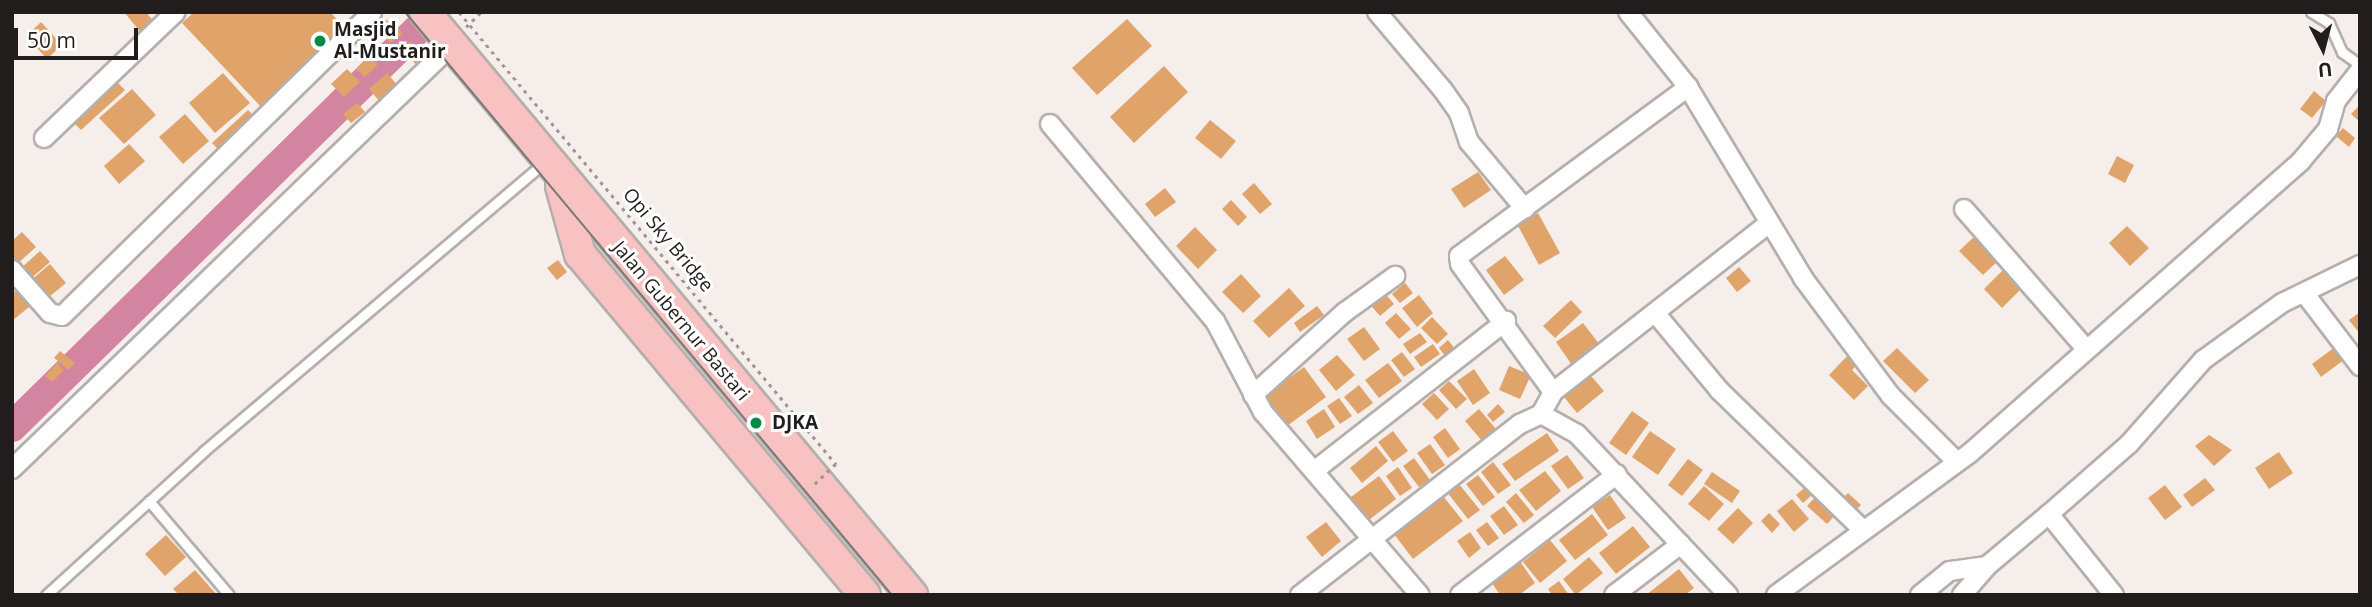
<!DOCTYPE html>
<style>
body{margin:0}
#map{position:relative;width:2372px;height:607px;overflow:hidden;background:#f5eeeb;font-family:"Open Sans",sans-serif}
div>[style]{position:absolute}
.river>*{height:30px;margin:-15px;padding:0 15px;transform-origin:15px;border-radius:15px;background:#d384a1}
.building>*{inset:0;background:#e0a369}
.path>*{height:2.5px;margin-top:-1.25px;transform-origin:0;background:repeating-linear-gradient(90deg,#9d9896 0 3.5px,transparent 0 8.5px)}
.roads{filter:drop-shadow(2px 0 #b5afac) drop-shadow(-2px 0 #b5afac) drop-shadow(0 2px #b5afac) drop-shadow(0 -2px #b5afac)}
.service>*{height:9px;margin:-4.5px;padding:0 4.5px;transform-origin:4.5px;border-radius:4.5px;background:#fff}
.minor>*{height:18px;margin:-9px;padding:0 9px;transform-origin:9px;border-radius:9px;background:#fff}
.trunk>*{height:30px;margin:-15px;padding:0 15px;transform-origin:15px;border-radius:15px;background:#f8c2c2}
.tram>*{height:2px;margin:-1px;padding:0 1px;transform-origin:1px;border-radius:1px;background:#7c7876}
.path-bridge>*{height:2.5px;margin-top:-1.25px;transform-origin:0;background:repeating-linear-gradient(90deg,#9d9896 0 3.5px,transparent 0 8.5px)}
.dots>*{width:19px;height:19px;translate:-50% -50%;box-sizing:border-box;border:4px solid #fff;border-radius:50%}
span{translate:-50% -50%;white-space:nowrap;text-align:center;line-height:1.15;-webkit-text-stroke:6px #fff;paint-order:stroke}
.poi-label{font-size:19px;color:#201d1c;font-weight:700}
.left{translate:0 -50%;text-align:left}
.street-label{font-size:19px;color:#201d1c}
.frame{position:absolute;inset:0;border:14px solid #201d1c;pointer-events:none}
.north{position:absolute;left:2288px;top:14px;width:70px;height:70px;-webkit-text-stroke:5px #fff;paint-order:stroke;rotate:174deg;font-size:19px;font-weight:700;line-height:28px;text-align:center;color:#201d1c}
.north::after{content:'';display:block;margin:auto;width:24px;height:32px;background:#201d1c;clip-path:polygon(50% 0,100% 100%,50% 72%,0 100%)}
.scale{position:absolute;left:14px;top:28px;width:124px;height:32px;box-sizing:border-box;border:4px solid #201d1c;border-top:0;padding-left:9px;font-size:21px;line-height:24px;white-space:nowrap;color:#201d1c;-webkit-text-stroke:5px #fff;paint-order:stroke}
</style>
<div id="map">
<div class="river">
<div style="left:12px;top:427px;width:570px;rotate:-44.43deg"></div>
</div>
<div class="building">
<div style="clip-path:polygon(124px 12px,146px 12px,155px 23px,142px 34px)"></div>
<div style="clip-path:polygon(194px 12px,330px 12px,348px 31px,263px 109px,182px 23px)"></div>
<div style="clip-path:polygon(386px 19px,393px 27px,382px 37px,375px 30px)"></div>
<div style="clip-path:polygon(1127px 19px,1152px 46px,1097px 95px,1072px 68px)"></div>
<div style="clip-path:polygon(41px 22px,62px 45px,47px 59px,26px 36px)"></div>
<div style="clip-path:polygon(397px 27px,403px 34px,390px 43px,385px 37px)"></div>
<div style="clip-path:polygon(411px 41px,427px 60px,418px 67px,402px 48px)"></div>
<div style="clip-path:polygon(369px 56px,378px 64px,365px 77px,356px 69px)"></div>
<div style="clip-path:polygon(1164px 66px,1188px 92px,1134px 143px,1110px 117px)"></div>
<div style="clip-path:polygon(347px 69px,360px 82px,344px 97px,331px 84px)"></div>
<div style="clip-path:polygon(223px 73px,250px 103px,215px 133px,189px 103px)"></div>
<div style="clip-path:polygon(387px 73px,399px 87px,381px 103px,369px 89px)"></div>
<div style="clip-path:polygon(117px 82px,125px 90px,81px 130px,73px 122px)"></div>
<div style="clip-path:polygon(132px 89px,156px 115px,124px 144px,99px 118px)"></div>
<div style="clip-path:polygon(2314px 91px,2326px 101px,2312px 118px,2300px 109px)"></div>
<div style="clip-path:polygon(357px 103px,365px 112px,351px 123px,343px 114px)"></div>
<div style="clip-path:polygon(2360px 105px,2360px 122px,2351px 114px)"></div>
<div style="clip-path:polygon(248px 110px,257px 119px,221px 152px,212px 143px)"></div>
<div style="clip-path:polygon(185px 114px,209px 141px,183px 164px,159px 137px)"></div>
<div style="clip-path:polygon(1210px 120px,1236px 141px,1221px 159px,1195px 138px)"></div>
<div style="clip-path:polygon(2343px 128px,2355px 138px,2349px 147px,2336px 136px)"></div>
<div style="clip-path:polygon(129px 144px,145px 161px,119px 184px,104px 166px)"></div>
<div style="clip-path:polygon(2117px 156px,2134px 165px,2125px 183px,2108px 174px)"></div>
<div style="clip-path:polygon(1478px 172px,1491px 190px,1464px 208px,1451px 189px)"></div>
<div style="clip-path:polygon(1254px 183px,1272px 204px,1260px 214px,1242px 194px)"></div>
<div style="clip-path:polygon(1165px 188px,1176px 202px,1155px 217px,1145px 204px)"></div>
<div style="clip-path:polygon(1231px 200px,1247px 217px,1238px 226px,1222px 209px)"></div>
<div style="clip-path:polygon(1538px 213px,1560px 253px,1539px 265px,1517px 224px)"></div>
<div style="clip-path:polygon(2127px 226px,2149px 248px,2130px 266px,2109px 243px)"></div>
<div style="clip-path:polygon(1195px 227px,1217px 250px,1198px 269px,1176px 246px)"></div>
<div style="clip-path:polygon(22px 232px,36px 247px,15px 266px,12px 241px)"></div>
<div style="clip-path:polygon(1976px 235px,2000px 259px,1983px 275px,1959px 251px)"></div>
<div style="clip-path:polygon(40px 251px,50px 262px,29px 280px,20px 269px)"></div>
<div style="clip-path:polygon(1505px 256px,1524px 280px,1504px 295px,1486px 270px)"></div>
<div style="clip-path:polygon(558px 260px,567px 272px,557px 280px,547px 268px)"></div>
<div style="clip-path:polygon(50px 264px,66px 283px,44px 301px,29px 282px)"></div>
<div style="clip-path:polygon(2007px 266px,2026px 284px,2002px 308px,1984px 289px)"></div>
<div style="clip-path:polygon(1739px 267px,1751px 281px,1737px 292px,1726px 278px)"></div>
<div style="clip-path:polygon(1241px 274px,1261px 296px,1243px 313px,1222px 292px)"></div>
<div style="clip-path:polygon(1405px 283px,1413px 293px,1400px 303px,1392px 294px)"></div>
<div style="clip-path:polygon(21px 287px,35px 302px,12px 321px,12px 294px)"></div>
<div style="clip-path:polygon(1289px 288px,1305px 306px,1269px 338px,1253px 321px)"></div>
<div style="clip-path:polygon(1382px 290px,1394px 304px,1380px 316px,1368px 302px)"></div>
<div style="clip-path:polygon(1419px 295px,1433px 313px,1417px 327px,1402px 308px)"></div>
<div style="clip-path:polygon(1571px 300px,1582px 312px,1555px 338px,1543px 326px)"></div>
<div style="clip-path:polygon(1317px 306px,1324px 315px,1300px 332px,1294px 323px)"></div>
<div style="clip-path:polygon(2360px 312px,2360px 334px,2349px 320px)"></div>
<div style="clip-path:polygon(1396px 313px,1411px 329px,1399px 339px,1385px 323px)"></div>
<div style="clip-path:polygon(1432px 317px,1448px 334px,1437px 344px,1421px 328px)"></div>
<div style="clip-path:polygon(1583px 323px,1600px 345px,1572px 365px,1556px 342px)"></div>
<div style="clip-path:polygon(1364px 327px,1380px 349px,1364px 361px,1347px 339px)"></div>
<div style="clip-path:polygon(1420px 333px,1427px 342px,1410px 354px,1403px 344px)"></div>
<div style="clip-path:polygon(1448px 340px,1455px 349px,1446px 357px,1439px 348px)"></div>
<div style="clip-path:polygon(1433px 344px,1440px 354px,1421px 367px,1414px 357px)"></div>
<div style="clip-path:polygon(2335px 347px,2345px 359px,2321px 377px,2312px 364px)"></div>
<div style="clip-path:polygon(1897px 348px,1929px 380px,1915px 393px,1883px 361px)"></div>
<div style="clip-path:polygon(60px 351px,75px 363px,69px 370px,54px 358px)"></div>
<div style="clip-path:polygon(1852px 351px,1861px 360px,1852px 370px,1868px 386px,1854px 400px,1829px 375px)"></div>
<div style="clip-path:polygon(1402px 352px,1415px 369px,1404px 377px,1391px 360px)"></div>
<div style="clip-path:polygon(1337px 355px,1355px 375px,1336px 391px,1319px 370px)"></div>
<div style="clip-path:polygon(57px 363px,64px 370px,52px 382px,45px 376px)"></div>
<div style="clip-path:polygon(1388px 363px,1402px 381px,1379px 398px,1365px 380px)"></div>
<div style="clip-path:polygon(1509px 366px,1531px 375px,1520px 399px,1499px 390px)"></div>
<div style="clip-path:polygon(1304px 367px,1326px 397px,1287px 426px,1265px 396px)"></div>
<div style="clip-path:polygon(1474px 369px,1490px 393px,1473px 405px,1457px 381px)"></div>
<div style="clip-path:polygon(1586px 370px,1604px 391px,1577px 413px,1560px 392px)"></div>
<div style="clip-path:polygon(1449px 381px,1467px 399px,1456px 409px,1439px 390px)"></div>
<div style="clip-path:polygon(1359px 385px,1373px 403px,1358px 414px,1344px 397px)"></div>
<div style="clip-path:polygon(1434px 393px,1449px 409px,1437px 420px,1422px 404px)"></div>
<div style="clip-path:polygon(1339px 398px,1352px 416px,1340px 424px,1327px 406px)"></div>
<div style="clip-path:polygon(1498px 404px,1505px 412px,1493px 422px,1487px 415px)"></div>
<div style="clip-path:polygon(1324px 409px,1335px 427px,1317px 439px,1306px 421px)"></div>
<div style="clip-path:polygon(1479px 409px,1496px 429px,1482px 441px,1465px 421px)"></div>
<div style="clip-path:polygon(1632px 411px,1649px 423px,1626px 455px,1609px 443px)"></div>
<div style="clip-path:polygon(1445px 428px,1460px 449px,1448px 458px,1433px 437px)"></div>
<div style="clip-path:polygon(1393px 431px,1408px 451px,1393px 462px,1378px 442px)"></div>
<div style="clip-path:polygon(1650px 431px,1676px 449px,1658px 475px,1632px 457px)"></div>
<div style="clip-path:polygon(1547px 433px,1559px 451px,1515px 481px,1502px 464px)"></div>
<div style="clip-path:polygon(2209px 435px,2232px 450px,2214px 466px,2195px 446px)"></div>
<div style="clip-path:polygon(1430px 444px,1445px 465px,1432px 474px,1417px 453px)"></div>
<div style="clip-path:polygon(1376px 446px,1388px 461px,1362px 483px,1350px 468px)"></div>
<div style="clip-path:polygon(2279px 452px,2293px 473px,2269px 489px,2255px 468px)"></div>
<div style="clip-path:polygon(1567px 455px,1584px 478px,1568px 489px,1551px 466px)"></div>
<div style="clip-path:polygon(1414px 458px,1430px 480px,1419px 487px,1403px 466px)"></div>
<div style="clip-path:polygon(1688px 459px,1703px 470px,1682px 496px,1668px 485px)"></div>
<div style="clip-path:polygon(1493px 462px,1511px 485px,1498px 494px,1481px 472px)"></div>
<div style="clip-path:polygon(1398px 467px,1412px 488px,1400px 496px,1386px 476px)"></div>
<div style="clip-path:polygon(1545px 471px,1561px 491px,1536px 511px,1519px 490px)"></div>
<div style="clip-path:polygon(1712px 472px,1740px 491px,1732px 503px,1704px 484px)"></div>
<div style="clip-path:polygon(1478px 475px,1495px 497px,1483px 506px,1466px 484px)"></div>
<div style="clip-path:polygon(1379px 476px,1396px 499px,1365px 523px,1347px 500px)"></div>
<div style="clip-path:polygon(2205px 478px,2215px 490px,2192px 507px,2183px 495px)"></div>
<div style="clip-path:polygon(1459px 484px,1480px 510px,1468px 519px,1447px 492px)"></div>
<div style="clip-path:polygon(1809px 484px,1816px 491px,1803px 503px,1796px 495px)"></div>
<div style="clip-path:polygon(2165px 485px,2182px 507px,2165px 520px,2148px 498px)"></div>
<div style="clip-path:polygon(1704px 486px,1724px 504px,1709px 521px,1688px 504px)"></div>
<div style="clip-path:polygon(1516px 493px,1534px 515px,1524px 523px,1506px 502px)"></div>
<div style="clip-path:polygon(1848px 493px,1861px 505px,1855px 511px,1842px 499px)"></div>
<div style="clip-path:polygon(1610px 495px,1626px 518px,1608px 530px,1592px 507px)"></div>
<div style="clip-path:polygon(1817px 495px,1837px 513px,1827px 524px,1807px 506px)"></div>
<div style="clip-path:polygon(1443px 496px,1463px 521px,1413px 559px,1394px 534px)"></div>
<div style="clip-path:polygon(1792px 499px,1809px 519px,1794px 532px,1777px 511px)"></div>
<div style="clip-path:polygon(1504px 506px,1518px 525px,1504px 535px,1490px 516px)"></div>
<div style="clip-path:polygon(1738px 508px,1753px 523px,1733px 544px,1717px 529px)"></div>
<div style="clip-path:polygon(1769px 513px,1780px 524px,1772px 533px,1761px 521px)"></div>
<div style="clip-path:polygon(1592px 514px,1608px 535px,1575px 560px,1559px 540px)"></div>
<div style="clip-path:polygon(1326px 522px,1341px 541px,1322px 557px,1306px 537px)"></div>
<div style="clip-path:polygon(1487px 522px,1499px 538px,1488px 546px,1476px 530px)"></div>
<div style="clip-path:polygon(1633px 526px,1650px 547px,1616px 574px,1599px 553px)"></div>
<div style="clip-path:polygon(1470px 532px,1481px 548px,1469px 558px,1457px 541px)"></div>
<div style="clip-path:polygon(166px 535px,186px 557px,165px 576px,145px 554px)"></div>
<div style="clip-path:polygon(1550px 540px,1567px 561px,1540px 583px,1523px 562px)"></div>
<div style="clip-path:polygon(1589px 557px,1603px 573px,1576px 595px,1563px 579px)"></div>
<div style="clip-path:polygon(1519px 560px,1535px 583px,1519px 595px,1500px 595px,1490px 580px)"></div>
<div style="clip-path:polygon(1679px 569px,1694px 588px,1685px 595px,1646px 595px)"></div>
<div style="clip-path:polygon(195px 570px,217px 595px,179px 595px,173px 589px)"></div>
<div style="clip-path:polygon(1559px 581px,1569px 595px,1552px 595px,1548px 589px)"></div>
</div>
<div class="path">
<div style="left:466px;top:27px;width:21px;rotate:-45deg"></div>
</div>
<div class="roads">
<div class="service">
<div style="left:2311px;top:12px;width:21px;rotate:31deg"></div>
<div style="left:2329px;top:23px;width:32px;rotate:66deg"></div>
<div style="left:2342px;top:52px;width:22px;rotate:36deg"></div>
<div style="left:149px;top:501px;width:123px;rotate:49.6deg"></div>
<div style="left:46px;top:595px;width:214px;rotate:-42.3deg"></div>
<div style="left:204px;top:451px;width:447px;rotate:-40.3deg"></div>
</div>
<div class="minor">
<div style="left:1377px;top:12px;width:102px;rotate:49.8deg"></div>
<div style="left:1443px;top:90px;width:28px;rotate:55deg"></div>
<div style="left:1459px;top:113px;width:31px;rotate:71deg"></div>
<div style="left:1469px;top:142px;width:87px;rotate:50.1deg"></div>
<div style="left:1628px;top:12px;width:96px;rotate:51.3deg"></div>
<div style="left:1688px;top:87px;width:223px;rotate:58.9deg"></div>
<div style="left:1803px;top:278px;width:147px;rotate:53.3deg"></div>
<div style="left:1891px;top:396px;width:93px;rotate:45deg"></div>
<div style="left:1050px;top:124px;width:257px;rotate:50.1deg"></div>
<div style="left:1215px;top:321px;width:103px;rotate:62.2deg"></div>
<div style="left:1263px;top:412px;width:241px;rotate:49.4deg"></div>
<div style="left:44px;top:138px;width:182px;rotate:-43.7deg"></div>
<div style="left:1964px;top:209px;width:186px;rotate:48.9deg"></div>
<div style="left:12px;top:270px;width:57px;rotate:48.5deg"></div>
<div style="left:50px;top:313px;width:12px;rotate:14deg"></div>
<div style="left:62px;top:316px;width:434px;rotate:-44.4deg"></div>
<div style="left:2305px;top:294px;width:91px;rotate:52.6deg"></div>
<div style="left:1656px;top:314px;width:99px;rotate:50.3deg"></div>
<div style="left:1719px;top:390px;width:199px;rotate:44.2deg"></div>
<div style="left:1553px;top:392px;width:273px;rotate:-38deg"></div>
<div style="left:1253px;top:395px;width:124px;rotate:-42.1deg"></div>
<div style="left:1345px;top:312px;width:62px;rotate:-35.8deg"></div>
<div style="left:1541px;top:414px;width:25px;rotate:-61deg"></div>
<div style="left:1553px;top:392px;width:158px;rotate:-126deg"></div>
<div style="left:1460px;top:264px;width:8px;rotate:-97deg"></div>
<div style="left:1459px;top:256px;width:285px;rotate:-36.4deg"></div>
<div style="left:12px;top:469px;width:612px;rotate:-43.94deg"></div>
<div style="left:1314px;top:471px;width:244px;rotate:-38deg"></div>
<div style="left:2049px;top:514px;width:106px;rotate:-41.2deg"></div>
<div style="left:2129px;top:444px;width:112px;rotate:-48.6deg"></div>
<div style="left:2203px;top:360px;width:97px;rotate:-35.8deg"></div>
<div style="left:2282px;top:303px;width:87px;rotate:-26deg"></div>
<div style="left:1300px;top:595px;width:279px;rotate:-37.9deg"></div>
<div style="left:1520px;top:424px;width:23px;rotate:-25deg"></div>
<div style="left:1541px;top:414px;width:41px;rotate:29.1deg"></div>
<div style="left:1577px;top:434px;width:221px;rotate:46.8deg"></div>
<div style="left:1460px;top:595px;width:198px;rotate:-37.6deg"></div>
<div style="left:1614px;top:595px;width:84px;rotate:-37.3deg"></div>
<div style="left:1776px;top:595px;width:240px;rotate:-36.2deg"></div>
<div style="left:1970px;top:453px;width:441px;rotate:-41.4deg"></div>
<div style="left:2301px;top:161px;width:42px;rotate:-49.8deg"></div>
<div style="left:2328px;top:129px;width:29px;rotate:-74deg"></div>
<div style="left:2336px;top:101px;width:39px;rotate:-52deg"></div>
<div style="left:1920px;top:595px;width:38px;rotate:-39deg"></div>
<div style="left:1950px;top:571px;width:37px;rotate:-8deg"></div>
<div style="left:1962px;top:595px;width:38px;rotate:-49deg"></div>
<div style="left:1987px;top:566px;width:81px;rotate:-40deg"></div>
<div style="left:2049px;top:514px;width:104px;rotate:51.3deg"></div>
</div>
<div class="trunk">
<div style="left:425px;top:12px;width:760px;rotate:50.13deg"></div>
<div style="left:561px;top:186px;width:71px;rotate:74.4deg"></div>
<div style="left:580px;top:254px;width:444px;rotate:50.1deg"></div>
</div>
</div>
<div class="tram">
<div style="left:405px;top:12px;width:760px;rotate:50.13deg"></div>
</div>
<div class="path-bridge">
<div style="left:459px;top:12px;width:589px;rotate:50.17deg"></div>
<div style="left:836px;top:464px;width:30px;rotate:136deg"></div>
</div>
<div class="dots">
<div style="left:320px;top:41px;background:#078a46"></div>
<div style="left:756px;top:423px;background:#078a46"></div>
</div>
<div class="poi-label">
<span class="left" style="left:334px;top:41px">Masjid<br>Al-Mustanir</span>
<span class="left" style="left:772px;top:423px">DJKA</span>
</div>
<div class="street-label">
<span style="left:668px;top:240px;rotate:50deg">Opi Sky Bridge</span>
<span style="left:681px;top:321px;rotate:50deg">Jalan Gubernur Bastari</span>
</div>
<div class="frame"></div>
<div class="north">U</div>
<div class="scale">50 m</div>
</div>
